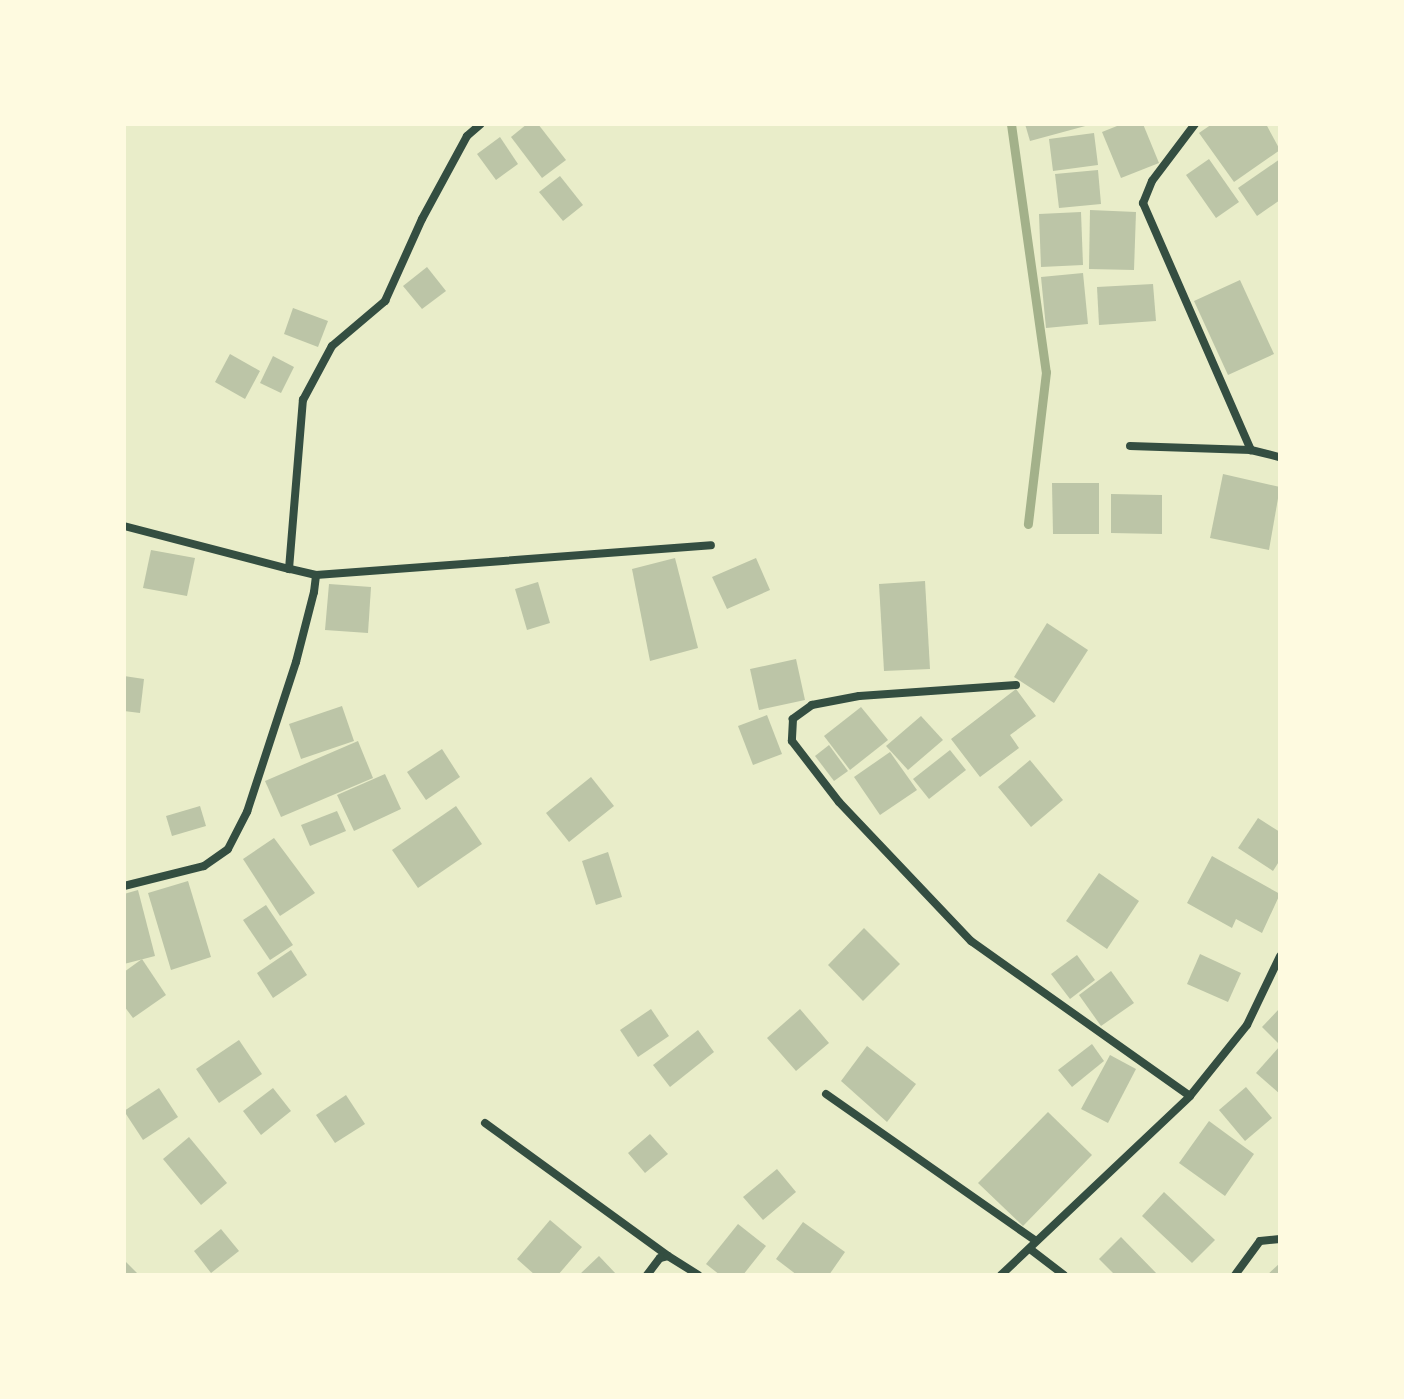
<!DOCTYPE html>
<style>
body{margin:0}
#map{position:relative;width:1404px;height:1399px;overflow:hidden;background:#e9edc9;font-family:Lato,sans-serif}
div>[style]{position:absolute}
.stream>*{height:9px;margin:-4.5px;padding:0 4.5px;transform-origin:4.5px;border-radius:4.5px;background:#a3b18a}
.building>*{inset:0;background:#bcc5a7}
.minor>*{height:8px;margin:-4px;padding:0 4px;transform-origin:4px;border-radius:4px;background:#344e41}
span{translate:-50% -50%;white-space:nowrap;text-align:center;line-height:1.15;-webkit-text-stroke:7px #fefae0;paint-order:stroke}
.frame{position:absolute;inset:0;border:126px solid #fefae0;pointer-events:none}
</style>
<div id="map">
<div class="stream">
<div style="left:1011px;top:124px;width:250px;rotate:82deg"></div>
<div style="left:1046px;top:372px;width:153px;rotate:96.8deg"></div>
</div>
<div class="building">
<div style="clip-path:polygon(527px 124px,538px 124px,566px 160px,542px 178px,511px 137px)"></div>
<div style="clip-path:polygon(1025px 124px,1089px 124px,1089px 125px,1030px 141px)"></div>
<div style="clip-path:polygon(1122px 124px,1143px 124px,1159px 163px,1121px 178px,1102px 132px)"></div>
<div style="clip-path:polygon(1212px 124px,1266px 124px,1280px 150px,1234px 182px,1199px 133px)"></div>
<div style="clip-path:polygon(1094px 133px,1098px 165px,1053px 171px,1049px 139px)"></div>
<div style="clip-path:polygon(500px 137px,518px 164px,496px 180px,477px 154px)"></div>
<div style="clip-path:polygon(1209px 159px,1239px 202px,1216px 218px,1186px 175px)"></div>
<div style="clip-path:polygon(1280px 159px,1280px 200px,1257px 216px,1238px 188px)"></div>
<div style="clip-path:polygon(1098px 170px,1101px 204px,1059px 208px,1055px 174px)"></div>
<div style="clip-path:polygon(560px 176px,583px 205px,563px 221px,539px 192px)"></div>
<div style="clip-path:polygon(1090px 210px,1136px 212px,1134px 270px,1089px 269px)"></div>
<div style="clip-path:polygon(1081px 212px,1083px 265px,1041px 267px,1039px 214px)"></div>
<div style="clip-path:polygon(427px 267px,446px 291px,422px 309px,403px 286px)"></div>
<div style="clip-path:polygon(1083px 273px,1088px 324px,1046px 328px,1041px 277px)"></div>
<div style="clip-path:polygon(1240px 280px,1274px 354px,1228px 375px,1194px 301px)"></div>
<div style="clip-path:polygon(1153px 284px,1156px 321px,1099px 325px,1097px 287px)"></div>
<div style="clip-path:polygon(293px 308px,328px 321px,318px 347px,284px 334px)"></div>
<div style="clip-path:polygon(230px 354px,260px 371px,245px 399px,215px 382px)"></div>
<div style="clip-path:polygon(273px 356px,294px 367px,281px 393px,260px 383px)"></div>
<div style="clip-path:polygon(1223px 474px,1280px 487px,1269px 550px,1210px 538px)"></div>
<div style="clip-path:polygon(1052px 483px,1099px 483px,1099px 534px,1053px 534px)"></div>
<div style="clip-path:polygon(1111px 494px,1162px 495px,1162px 534px,1111px 533px)"></div>
<div style="clip-path:polygon(151px 550px,195px 558px,187px 596px,143px 588px)"></div>
<div style="clip-path:polygon(675px 558px,698px 648px,650px 661px,632px 569px)"></div>
<div style="clip-path:polygon(756px 558px,770px 590px,727px 609px,712px 577px)"></div>
<div style="clip-path:polygon(925px 581px,930px 669px,884px 671px,879px 584px)"></div>
<div style="clip-path:polygon(538px 582px,550px 623px,527px 630px,515px 589px)"></div>
<div style="clip-path:polygon(329px 584px,371px 587px,368px 633px,325px 630px)"></div>
<div style="clip-path:polygon(1047px 623px,1088px 650px,1054px 703px,1014px 677px)"></div>
<div style="clip-path:polygon(796px 659px,805px 700px,759px 710px,750px 669px)"></div>
<div style="clip-path:polygon(124px 676px,144px 679px,140px 713px,124px 711px)"></div>
<div style="clip-path:polygon(1016px 689px,1036px 716px,1010px 735px,1019px 748px,980px 777px,951px 739px)"></div>
<div style="clip-path:polygon(342px 706px,354px 741px,301px 759px,289px 724px)"></div>
<div style="clip-path:polygon(861px 707px,888px 740px,850px 770px,824px 736px)"></div>
<div style="clip-path:polygon(767px 715px,782px 754px,753px 765px,738px 726px)"></div>
<div style="clip-path:polygon(921px 716px,943px 740px,908px 770px,886px 746px)"></div>
<div style="clip-path:polygon(358px 741px,373px 778px,281px 817px,265px 781px)"></div>
<div style="clip-path:polygon(829px 745px,848px 771px,834px 781px,815px 756px)"></div>
<div style="clip-path:polygon(442px 749px,460px 777px,426px 800px,407px 772px)"></div>
<div style="clip-path:polygon(950px 750px,966px 770px,929px 799px,913px 779px)"></div>
<div style="clip-path:polygon(890px 752px,917px 790px,880px 815px,854px 777px)"></div>
<div style="clip-path:polygon(1030px 760px,1063px 800px,1031px 827px,998px 787px)"></div>
<div style="clip-path:polygon(385px 774px,401px 809px,354px 831px,337px 795px)"></div>
<div style="clip-path:polygon(591px 777px,614px 806px,569px 842px,546px 813px)"></div>
<div style="clip-path:polygon(200px 806px,206px 826px,172px 836px,166px 816px)"></div>
<div style="clip-path:polygon(456px 806px,482px 844px,418px 888px,392px 850px)"></div>
<div style="clip-path:polygon(337px 811px,346px 831px,310px 846px,301px 825px)"></div>
<div style="clip-path:polygon(1258px 818px,1280px 832px,1280px 860px,1273px 871px,1238px 848px)"></div>
<div style="clip-path:polygon(274px 838px,315px 893px,280px 916px,243px 859px)"></div>
<div style="clip-path:polygon(608px 852px,622px 897px,596px 905px,582px 861px)"></div>
<div style="clip-path:polygon(1212px 856px,1280px 894px,1262px 933px,1236px 919px,1232px 928px,1187px 903px)"></div>
<div style="clip-path:polygon(1099px 873px,1139px 901px,1107px 949px,1066px 921px)"></div>
<div style="clip-path:polygon(188px 881px,211px 957px,171px 970px,148px 893px)"></div>
<div style="clip-path:polygon(138px 890px,155px 956px,124px 964px,124px 894px)"></div>
<div style="clip-path:polygon(266px 905px,293px 945px,270px 960px,243px 920px)"></div>
<div style="clip-path:polygon(864px 928px,900px 964px,863px 1001px,828px 965px)"></div>
<div style="clip-path:polygon(291px 950px,307px 975px,273px 998px,257px 973px)"></div>
<div style="clip-path:polygon(1200px 954px,1241px 973px,1228px 1002px,1187px 984px)"></div>
<div style="clip-path:polygon(1077px 955px,1095px 980px,1070px 999px,1051px 974px)"></div>
<div style="clip-path:polygon(142px 959px,166px 995px,133px 1018px,124px 1006px,124px 972px)"></div>
<div style="clip-path:polygon(1111px 971px,1134px 1003px,1101px 1026px,1079px 995px)"></div>
<div style="clip-path:polygon(1280px 1008px,1280px 1045px,1262px 1027px)"></div>
<div style="clip-path:polygon(651px 1009px,669px 1036px,638px 1057px,620px 1030px)"></div>
<div style="clip-path:polygon(800px 1009px,829px 1043px,796px 1071px,767px 1038px)"></div>
<div style="clip-path:polygon(698px 1030px,714px 1052px,670px 1087px,653px 1065px)"></div>
<div style="clip-path:polygon(239px 1040px,262px 1074px,219px 1103px,196px 1069px)"></div>
<div style="clip-path:polygon(1092px 1044px,1104px 1061px,1072px 1087px,1058px 1070px)"></div>
<div style="clip-path:polygon(867px 1046px,916px 1084px,887px 1122px,841px 1081px)"></div>
<div style="clip-path:polygon(1280px 1046px,1280px 1094px,1256px 1073px)"></div>
<div style="clip-path:polygon(1110px 1055px,1136px 1069px,1108px 1123px,1081px 1109px)"></div>
<div style="clip-path:polygon(1246px 1087px,1272px 1118px,1245px 1141px,1219px 1110px)"></div>
<div style="clip-path:polygon(159px 1088px,178px 1117px,143px 1140px,124px 1111px)"></div>
<div style="clip-path:polygon(273px 1088px,291px 1111px,261px 1135px,243px 1111px)"></div>
<div style="clip-path:polygon(346px 1095px,365px 1124px,335px 1143px,316px 1115px)"></div>
<div style="clip-path:polygon(1048px 1112px,1092px 1155px,1023px 1226px,978px 1183px)"></div>
<div style="clip-path:polygon(1209px 1121px,1254px 1154px,1225px 1196px,1179px 1163px)"></div>
<div style="clip-path:polygon(650px 1134px,668px 1154px,645px 1173px,628px 1153px)"></div>
<div style="clip-path:polygon(189px 1137px,227px 1183px,201px 1205px,163px 1159px)"></div>
<div style="clip-path:polygon(777px 1169px,796px 1192px,763px 1220px,743px 1197px)"></div>
<div style="clip-path:polygon(1164px 1192px,1215px 1240px,1192px 1263px,1142px 1216px)"></div>
<div style="clip-path:polygon(550px 1220px,582px 1247px,558px 1275px,535px 1275px,517px 1259px)"></div>
<div style="clip-path:polygon(803px 1222px,845px 1252px,829px 1275px,797px 1275px,776px 1259px)"></div>
<div style="clip-path:polygon(738px 1224px,766px 1246px,743px 1275px,720px 1275px,706px 1264px)"></div>
<div style="clip-path:polygon(221px 1229px,239px 1251px,211px 1273px,194px 1251px)"></div>
<div style="clip-path:polygon(1121px 1237px,1158px 1275px,1115px 1275px,1099px 1259px)"></div>
<div style="clip-path:polygon(599px 1256px,617px 1275px,579px 1275px)"></div>
<div style="clip-path:polygon(124px 1260px,139px 1275px,124px 1275px)"></div>
<div style="clip-path:polygon(1280px 1263px,1280px 1275px,1267px 1275px)"></div>
</div>
<div class="minor">
<div style="left:1195px;top:124px;width:71px;rotate:127deg"></div>
<div style="left:1152px;top:181px;width:24px;rotate:112deg"></div>
<div style="left:1143px;top:203px;width:270px;rotate:66.4deg"></div>
<div style="left:1130px;top:446px;width:121px;rotate:1.9deg"></div>
<div style="left:1251px;top:450px;width:30px;rotate:14deg"></div>
<div style="left:124px;top:526px;width:171px;rotate:14.6deg"></div>
<div style="left:289px;top:569px;width:170px;rotate:-85.3deg"></div>
<div style="left:303px;top:400px;width:61px;rotate:-61.8deg"></div>
<div style="left:332px;top:346px;width:70px;rotate:-40.3deg"></div>
<div style="left:385px;top:301px;width:90px;rotate:-65.7deg"></div>
<div style="left:422px;top:219px;width:94px;rotate:-61.5deg"></div>
<div style="left:467px;top:136px;width:18px;rotate:-41deg"></div>
<div style="left:316px;top:575px;width:396px;rotate:-4.3deg"></div>
<div style="left:1016px;top:685px;width:157px;rotate:176deg"></div>
<div style="left:859px;top:696px;width:48px;rotate:169.2deg"></div>
<div style="left:812px;top:705px;width:24px;rotate:144deg"></div>
<div style="left:793px;top:719px;width:22px;rotate:93deg"></div>
<div style="left:792px;top:741px;width:77px;rotate:52.4deg"></div>
<div style="left:839px;top:802px;width:192px;rotate:46.5deg"></div>
<div style="left:971px;top:941px;width:268px;rotate:35.3deg"></div>
<div style="left:124px;top:886px;width:82px;rotate:-14deg"></div>
<div style="left:204px;top:866px;width:29px;rotate:-35deg"></div>
<div style="left:228px;top:849px;width:42px;rotate:-62.8deg"></div>
<div style="left:247px;top:812px;width:158px;rotate:-71.9deg"></div>
<div style="left:296px;top:662px;width:72px;rotate:-75.6deg"></div>
<div style="left:314px;top:592px;width:17px;rotate:-83deg"></div>
<div style="left:316px;top:575px;width:28px;rotate:-167deg"></div>
<div style="left:826px;top:1094px;width:256px;rotate:35deg"></div>
<div style="left:485px;top:1123px;width:226px;rotate:36deg"></div>
<div style="left:1030px;top:1249px;width:43px;rotate:37.4deg"></div>
<div style="left:647px;top:1275px;width:21px;rotate:-53deg"></div>
<div style="left:660px;top:1258px;width:8px;rotate:-14deg"></div>
<div style="left:668px;top:1256px;width:36px;rotate:32deg"></div>
<div style="left:1001px;top:1275px;width:260px;rotate:-43.4deg"></div>
<div style="left:1190px;top:1096px;width:91px;rotate:-51.2deg"></div>
<div style="left:1247px;top:1025px;width:76px;rotate:-64.4deg"></div>
<div style="left:1235px;top:1275px;width:42px;rotate:-53.7deg"></div>
<div style="left:1260px;top:1241px;width:20px;rotate:-6deg"></div>
</div>
<div class="frame"></div>
</div>
